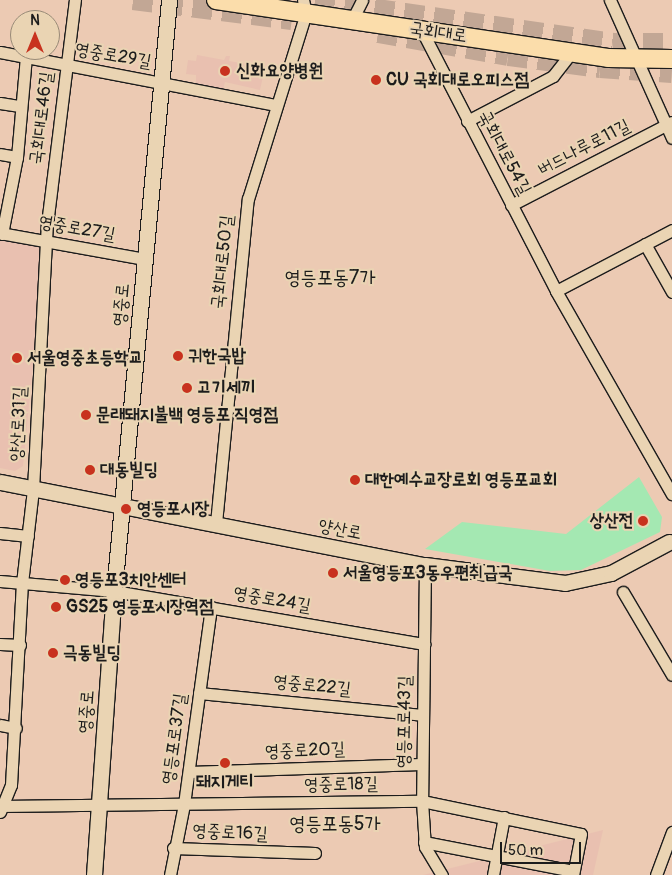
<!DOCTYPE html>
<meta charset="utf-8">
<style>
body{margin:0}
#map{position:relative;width:672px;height:875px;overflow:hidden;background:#eccab3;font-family:Pangolin,"Poor Story",sans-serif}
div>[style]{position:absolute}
.built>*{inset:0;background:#e9c0b0}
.green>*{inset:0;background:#a4e8b2}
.highway-tunnel>*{height:20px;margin-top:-10px;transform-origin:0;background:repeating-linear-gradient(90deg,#c2a795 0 20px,transparent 0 30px)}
.roads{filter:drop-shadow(1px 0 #1c1c1c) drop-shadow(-1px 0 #1c1c1c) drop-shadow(0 1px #1c1c1c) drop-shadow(0 -1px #1c1c1c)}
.street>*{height:11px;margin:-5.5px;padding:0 5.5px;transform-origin:5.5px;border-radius:5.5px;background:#ead4b3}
.secondary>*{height:15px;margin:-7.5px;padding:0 7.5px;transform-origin:7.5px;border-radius:7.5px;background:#ead4b3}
.primary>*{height:18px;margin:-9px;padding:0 9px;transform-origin:9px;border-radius:9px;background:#fbddab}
.dots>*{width:14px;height:14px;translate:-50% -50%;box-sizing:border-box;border:2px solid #ead4b3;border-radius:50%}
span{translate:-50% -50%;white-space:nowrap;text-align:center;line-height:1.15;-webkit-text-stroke:4px #ead4b3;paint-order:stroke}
.street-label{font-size:18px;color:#1c1c1c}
.poi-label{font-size:18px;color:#1c1c1c;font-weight:700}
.left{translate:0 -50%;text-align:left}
.right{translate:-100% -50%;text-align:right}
.quarter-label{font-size:20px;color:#1c1c1c}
.north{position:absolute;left:10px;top:10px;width:50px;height:50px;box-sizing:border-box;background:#ead4b3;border:1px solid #988a77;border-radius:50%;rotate:0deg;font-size:14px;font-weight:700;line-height:20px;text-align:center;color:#1c1c1c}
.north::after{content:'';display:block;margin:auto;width:18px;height:22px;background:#c8321e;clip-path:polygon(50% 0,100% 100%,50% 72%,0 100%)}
.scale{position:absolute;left:500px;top:842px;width:81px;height:22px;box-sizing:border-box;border:2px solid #1c1c1c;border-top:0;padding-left:6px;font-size:15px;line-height:18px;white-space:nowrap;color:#1c1c1c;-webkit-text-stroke:4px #ead4b3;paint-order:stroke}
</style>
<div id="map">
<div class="built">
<div style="clip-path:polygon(197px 55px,224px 60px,226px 56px,230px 56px,229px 61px,265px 67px,260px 90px,225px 82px,223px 90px,196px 84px,196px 75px,186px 74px,188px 60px,196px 61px)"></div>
<div style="clip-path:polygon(0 235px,38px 242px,44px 251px,23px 466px,15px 471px,0 468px)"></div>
<div style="clip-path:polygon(603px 830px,593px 875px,423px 875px)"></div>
</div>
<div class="green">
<div style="clip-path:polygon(639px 477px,662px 517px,660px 532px,581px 570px,550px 571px,425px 549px,462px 522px,566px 534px)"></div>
</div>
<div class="highway-tunnel">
<div style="left:133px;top:0;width:160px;rotate:7.2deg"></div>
<div style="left:315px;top:0;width:301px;rotate:8.2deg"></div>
<div style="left:613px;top:43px;width:59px"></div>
<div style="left:378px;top:33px;width:132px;rotate:10deg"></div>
<div style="left:508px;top:56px;width:93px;rotate:7.4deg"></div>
<div style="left:600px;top:68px;width:72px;rotate:4deg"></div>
</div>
<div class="roads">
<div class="street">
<div style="left:610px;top:0;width:151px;rotate:65.8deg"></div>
<div style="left:352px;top:20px;width:22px;rotate:-63deg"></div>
<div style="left:422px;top:31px;width:292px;rotate:62.7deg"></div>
<div style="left:556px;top:291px;width:234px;rotate:60.3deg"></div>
<div style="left:0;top:52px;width:280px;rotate:10.9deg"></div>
<div style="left:0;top:103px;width:20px;rotate:9deg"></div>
<div style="left:467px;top:121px;width:97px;rotate:-27.6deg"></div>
<div style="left:553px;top:76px;width:29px;rotate:-52deg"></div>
<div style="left:0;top:154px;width:17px;rotate:10deg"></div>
<div style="left:511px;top:205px;width:181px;rotate:-27.3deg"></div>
<div style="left:0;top:233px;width:147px;rotate:10.2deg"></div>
<div style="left:2px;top:234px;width:78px;rotate:-79deg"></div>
<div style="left:17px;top:157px;width:100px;rotate:-84.9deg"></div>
<div style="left:645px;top:244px;width:55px;rotate:60.6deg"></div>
<div style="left:556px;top:291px;width:131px;rotate:-27.7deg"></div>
<div style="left:216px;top:523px;width:326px;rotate:-84.4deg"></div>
<div style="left:248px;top:199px;width:195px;rotate:-72.7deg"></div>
<div style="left:306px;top:13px;width:13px;rotate:-103deg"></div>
<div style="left:0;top:533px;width:28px;rotate:6deg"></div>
<div style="left:425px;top:565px;width:236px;rotate:90.7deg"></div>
<div style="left:422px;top:801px;width:46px;rotate:86.3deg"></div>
<div style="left:425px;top:847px;width:33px;rotate:59deg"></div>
<div style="left:0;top:581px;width:114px;rotate:5deg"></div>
<div style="left:114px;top:591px;width:315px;rotate:9.7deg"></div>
<div style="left:623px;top:592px;width:96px;rotate:59.4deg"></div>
<div style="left:0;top:644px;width:20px;rotate:3deg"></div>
<div style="left:199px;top:693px;width:224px;rotate:5.6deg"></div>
<div style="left:0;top:725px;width:16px;rotate:11deg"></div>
<div style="left:189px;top:772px;width:232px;rotate:-2deg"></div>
<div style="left:0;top:806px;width:422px;rotate:-0.7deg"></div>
<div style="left:422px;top:801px;width:162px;rotate:11.7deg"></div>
<div style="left:581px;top:834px;width:42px;rotate:101deg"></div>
<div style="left:0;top:812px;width:29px;rotate:-68deg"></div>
<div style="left:11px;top:785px;width:202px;rotate:-86.9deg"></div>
<div style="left:22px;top:583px;width:95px;rotate:-83.3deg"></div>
<div style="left:33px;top:489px;width:265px;rotate:-87deg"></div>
<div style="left:47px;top:224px;width:226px;rotate:-82.9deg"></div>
<div style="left:424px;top:842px;width:152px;rotate:11deg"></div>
<div style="left:173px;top:848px;width:142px;rotate:2deg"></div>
<div style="left:170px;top:875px;width:72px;rotate:-78.8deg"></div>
<div style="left:184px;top:804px;width:199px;rotate:-82.2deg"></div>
<div style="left:493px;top:875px;width:59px;rotate:-79.3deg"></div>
<div style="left:656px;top:875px;width:46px;rotate:-69.6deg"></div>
</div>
<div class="secondary">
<div style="left:0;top:482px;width:433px;rotate:11.1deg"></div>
<div style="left:425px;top:565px;width:141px;rotate:7.3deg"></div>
<div style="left:565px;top:583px;width:47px;rotate:-12.3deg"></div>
<div style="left:611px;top:573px;width:66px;rotate:-28.1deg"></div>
<div style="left:94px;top:875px;width:285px;rotate:-86deg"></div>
<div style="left:114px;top:591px;width:594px;rotate:-84.68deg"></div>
</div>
<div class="primary">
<div style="left:216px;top:0;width:396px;rotate:8.4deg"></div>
<div style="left:608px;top:58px;width:64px;rotate:0.9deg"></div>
</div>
</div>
<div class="dots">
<div style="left:225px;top:71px;background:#c8321e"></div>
<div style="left:376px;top:80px;background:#c8321e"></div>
<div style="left:178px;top:356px;background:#c8321e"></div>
<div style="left:17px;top:358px;background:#c8321e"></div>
<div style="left:187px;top:388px;background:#c8321e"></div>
<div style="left:86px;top:415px;background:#c8321e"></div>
<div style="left:90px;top:470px;background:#c8321e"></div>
<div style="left:355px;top:480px;background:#c8321e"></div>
<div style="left:126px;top:509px;background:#c8321e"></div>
<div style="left:643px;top:521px;background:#c8321e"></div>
<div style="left:333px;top:573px;background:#c8321e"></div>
<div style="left:65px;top:580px;background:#c8321e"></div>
<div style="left:56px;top:607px;background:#c8321e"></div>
<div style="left:53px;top:653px;background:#c8321e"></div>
<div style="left:225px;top:763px;background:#c8321e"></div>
</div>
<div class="street-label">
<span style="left:438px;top:33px;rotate:8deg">국회대로</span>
<span style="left:113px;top:56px;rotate:10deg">영중로29길</span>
<span style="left:42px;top:118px;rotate:-83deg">국회대로46길</span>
<span style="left:584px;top:148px;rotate:-27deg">버드나루로11길</span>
<span style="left:504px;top:153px;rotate:62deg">국회대로54길</span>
<span style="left:77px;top:229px;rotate:10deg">영중로27길</span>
<span style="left:223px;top:262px;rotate:-84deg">국회대로50길</span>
<span style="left:122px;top:305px;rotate:-85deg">영중로</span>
<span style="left:19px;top:424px;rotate:-87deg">양산로31길</span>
<span style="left:340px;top:530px;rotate:11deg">양산로</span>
<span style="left:272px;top:600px;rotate:10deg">영중로24길</span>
<span style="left:312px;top:686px;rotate:6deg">영중로22길</span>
<span style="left:87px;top:712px;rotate:-86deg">영중로</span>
<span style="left:405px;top:722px;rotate:-89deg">영등포로43길</span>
<span style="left:175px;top:739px;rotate:-82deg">영등포로37길</span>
<span style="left:305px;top:751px;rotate:-2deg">영중로20길</span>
<span style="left:341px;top:785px;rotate:-1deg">영중로18길</span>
<span style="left:230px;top:833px;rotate:3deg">영중로16길</span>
</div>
<div class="poi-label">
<span class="left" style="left:236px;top:71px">신화요양병원</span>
<span class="left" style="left:386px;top:80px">CU 국회대로오피스점</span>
<span class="left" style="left:188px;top:356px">귀한국밥</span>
<span class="left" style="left:27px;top:358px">서울영중초등학교</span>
<span class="left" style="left:197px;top:388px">고기세끼</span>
<span class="left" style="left:96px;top:415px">문래돼지불백 영등포 직영점</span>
<span class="left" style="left:100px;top:470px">대동빌딩</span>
<span class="left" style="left:365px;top:480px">대한예수교장로회 영등포교회</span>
<span class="left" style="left:137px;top:509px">영등포시장</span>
<span class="right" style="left:633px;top:521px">상산전</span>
<span class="left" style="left:343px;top:573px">서울영등포3동우편취급국</span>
<span class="left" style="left:75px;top:580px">영등포3치안센터</span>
<span class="left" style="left:66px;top:607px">GS25 영등포시장역점</span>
<span class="left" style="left:63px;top:653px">극동빌딩</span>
<span style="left:225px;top:782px">돼지게티</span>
</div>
<div class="quarter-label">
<span style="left:330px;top:277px">영등포동7가</span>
<span style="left:335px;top:823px">영등포동5가</span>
</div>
<div class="north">N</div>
<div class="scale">50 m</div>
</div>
